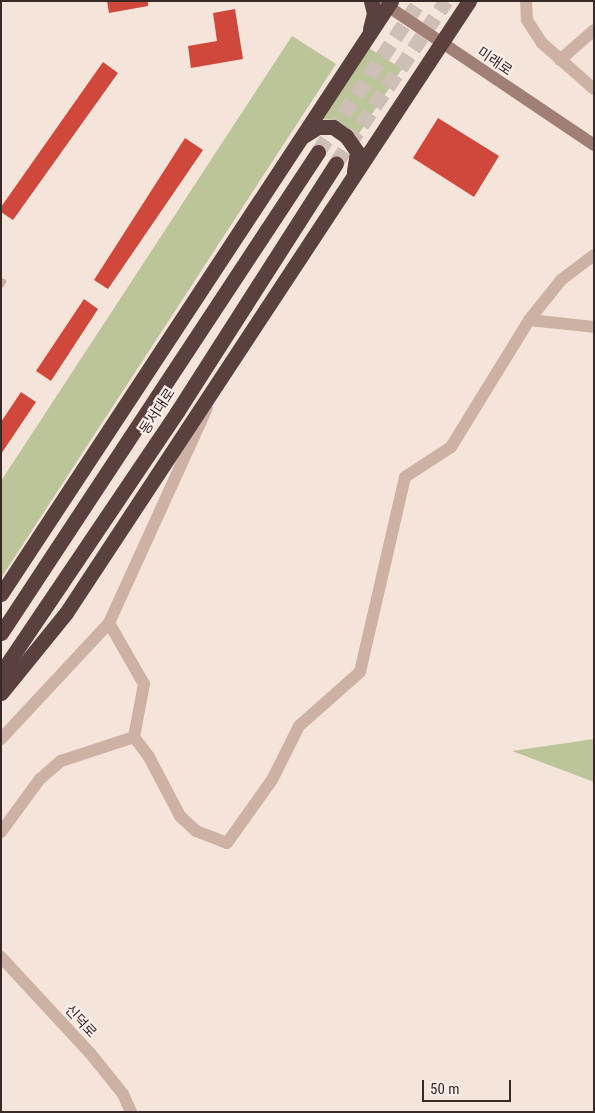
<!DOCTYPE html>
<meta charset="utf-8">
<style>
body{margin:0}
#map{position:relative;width:595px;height:1113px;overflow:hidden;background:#f4e4da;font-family:"Roboto Condensed","Noto Sans KR",sans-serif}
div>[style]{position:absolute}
.green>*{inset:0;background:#bcc499}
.building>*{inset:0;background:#d0483c}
.highway-tunnel>*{height:15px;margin-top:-7.5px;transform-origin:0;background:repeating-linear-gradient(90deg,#cebfb6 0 15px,transparent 0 23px)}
.lane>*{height:6px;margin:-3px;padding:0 3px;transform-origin:3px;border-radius:3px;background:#cdb1a5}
.street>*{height:12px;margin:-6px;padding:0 6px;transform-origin:6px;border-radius:6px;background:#cdb1a5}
.secondary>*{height:12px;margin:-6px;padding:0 6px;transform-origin:6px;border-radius:6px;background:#a17f76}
.highway>*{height:15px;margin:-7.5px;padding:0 7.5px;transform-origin:7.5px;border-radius:7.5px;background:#5a413d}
span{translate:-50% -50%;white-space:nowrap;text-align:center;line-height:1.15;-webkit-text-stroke:4.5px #fbeee7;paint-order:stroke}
.street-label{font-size:14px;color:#382927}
.frame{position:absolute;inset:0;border:2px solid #382927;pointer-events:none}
.scale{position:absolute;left:422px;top:1080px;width:89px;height:22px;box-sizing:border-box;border:2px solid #382927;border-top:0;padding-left:6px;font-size:15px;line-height:18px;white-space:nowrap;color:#382927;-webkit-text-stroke:4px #fbeee7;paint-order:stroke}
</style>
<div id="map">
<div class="green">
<div style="clip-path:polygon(292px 36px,336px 64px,1px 578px,1px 481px)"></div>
<div style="clip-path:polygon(369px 48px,402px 69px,358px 135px,335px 120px,319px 119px,364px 49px)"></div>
<div style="clip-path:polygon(594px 739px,594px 782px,512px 751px)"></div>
</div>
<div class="building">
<div style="clip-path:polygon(107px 1px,148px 1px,148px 6px,109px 13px)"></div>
<div style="clip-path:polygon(235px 9px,243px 59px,191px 68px,188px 46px,217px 41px,213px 13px)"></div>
<div style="clip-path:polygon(103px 62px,118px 73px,13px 220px,1px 212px,1px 207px)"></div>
<div style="clip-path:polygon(438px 118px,499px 156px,474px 197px,413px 158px)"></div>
<div style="clip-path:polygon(185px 138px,203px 150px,108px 289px,94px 280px)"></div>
<div style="clip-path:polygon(84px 299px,98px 309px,51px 381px,36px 371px)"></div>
<div style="clip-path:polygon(21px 392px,36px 402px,1px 454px,1px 422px)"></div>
</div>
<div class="highway-tunnel">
<div style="left:318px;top:152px;width:182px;rotate:-56deg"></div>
<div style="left:336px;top:163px;width:196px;rotate:-55.8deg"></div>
</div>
<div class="lane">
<div style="left:1px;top:285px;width:4px;rotate:-56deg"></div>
</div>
<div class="street">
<div style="left:526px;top:1px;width:19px;rotate:87deg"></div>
<div style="left:527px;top:20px;width:27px;rotate:57deg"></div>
<div style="left:542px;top:43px;width:69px;rotate:41.5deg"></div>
<div style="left:560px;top:60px;width:45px;rotate:-41.4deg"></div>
<div style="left:529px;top:320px;width:65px;rotate:6.1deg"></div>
<div style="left:109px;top:623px;width:70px;rotate:60.2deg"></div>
<div style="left:144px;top:684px;width:54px;rotate:100.7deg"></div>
<div style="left:134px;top:737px;width:25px;rotate:53deg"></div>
<div style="left:149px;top:757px;width:67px;rotate:62.3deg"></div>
<div style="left:180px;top:816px;width:22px;rotate:43deg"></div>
<div style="left:196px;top:831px;width:33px;rotate:21deg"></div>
<div style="left:227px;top:843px;width:77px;rotate:-54.5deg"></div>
<div style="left:272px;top:780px;width:60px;rotate:-63.4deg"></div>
<div style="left:299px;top:726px;width:81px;rotate:-41.5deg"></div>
<div style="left:360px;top:672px;width:200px;rotate:-77deg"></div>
<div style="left:405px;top:477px;width:55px;rotate:-33.1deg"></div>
<div style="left:451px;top:447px;width:149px;rotate:-58.4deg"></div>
<div style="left:529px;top:320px;width:51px;rotate:-51.3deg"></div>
<div style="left:561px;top:280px;width:41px;rotate:-37.1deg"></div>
<div style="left:1px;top:739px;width:158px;rotate:-47deg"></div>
<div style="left:109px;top:623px;width:236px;rotate:-65.5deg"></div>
<div style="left:1px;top:832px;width:66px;rotate:-53.7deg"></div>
<div style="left:40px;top:779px;width:28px;rotate:-41deg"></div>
<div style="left:61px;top:761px;width:77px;rotate:-18.2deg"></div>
<div style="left:1px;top:957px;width:131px;rotate:47.2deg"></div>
<div style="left:90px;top:1053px;width:53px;rotate:51.2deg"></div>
<div style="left:123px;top:1094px;width:20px;rotate:66deg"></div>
</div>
<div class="secondary">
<div style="left:380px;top:1px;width:258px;rotate:33.9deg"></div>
</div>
<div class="highway">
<div style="left:370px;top:29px;width:16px;rotate:-76deg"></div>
<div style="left:374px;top:13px;width:12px;rotate:-104deg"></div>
<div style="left:302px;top:137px;width:19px;rotate:-32deg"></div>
<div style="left:318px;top:127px;width:15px"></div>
<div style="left:333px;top:127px;width:16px;rotate:35deg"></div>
<div style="left:346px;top:136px;width:19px;rotate:55deg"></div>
<div style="left:357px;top:152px;width:20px;rotate:99deg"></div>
<div style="left:1px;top:594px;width:710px;rotate:-56.67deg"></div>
<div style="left:1px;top:633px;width:576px;rotate:-56.61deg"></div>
<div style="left:1px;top:673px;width:315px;rotate:-56deg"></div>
<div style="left:177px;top:412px;width:295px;rotate:-57.4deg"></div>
<div style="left:1px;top:693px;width:103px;rotate:-50.9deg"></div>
<div style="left:66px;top:613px;width:733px;rotate:-56.64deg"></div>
</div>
<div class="street-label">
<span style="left:495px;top:61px;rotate:34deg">미래로</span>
<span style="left:157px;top:411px;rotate:-57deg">동서대로</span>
<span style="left:81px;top:1021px;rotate:47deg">신덕로</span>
</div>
<div class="frame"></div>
<div class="scale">50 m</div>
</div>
